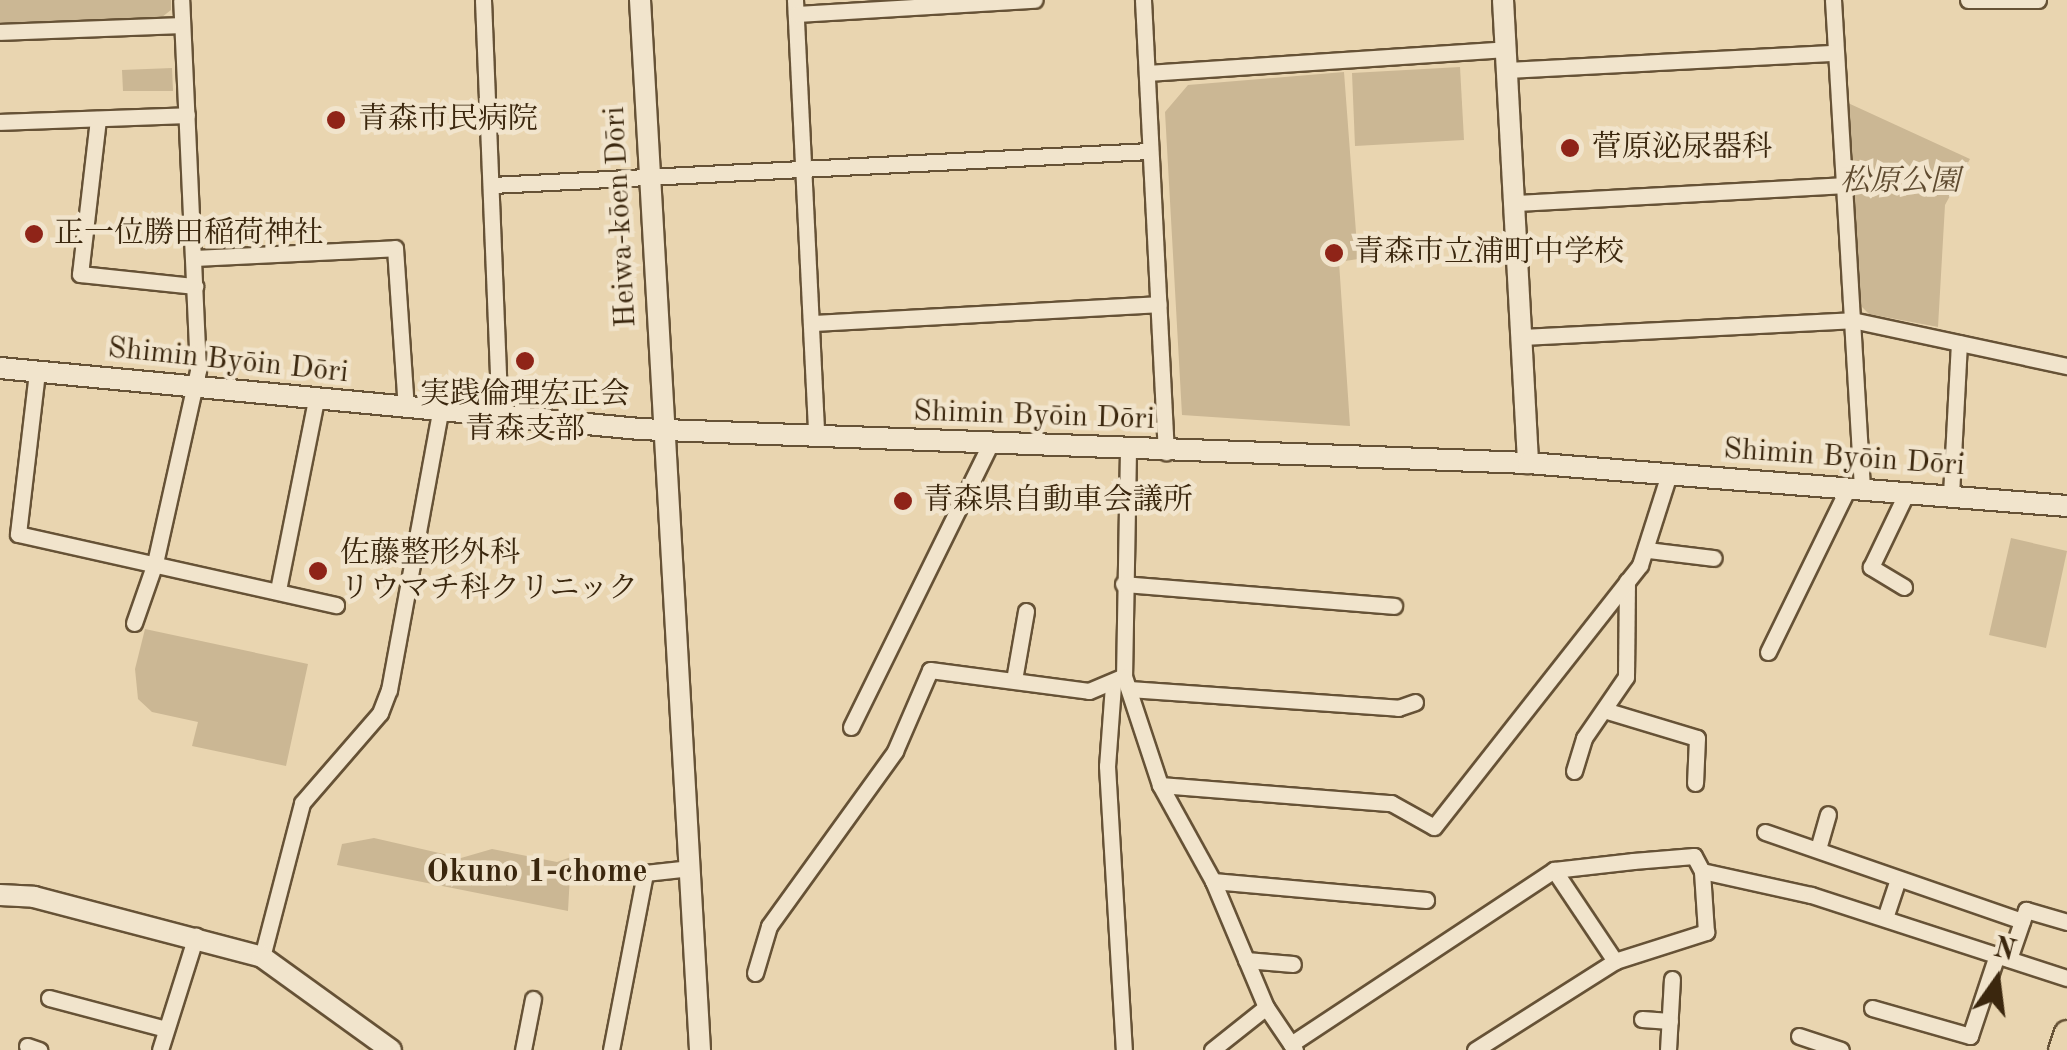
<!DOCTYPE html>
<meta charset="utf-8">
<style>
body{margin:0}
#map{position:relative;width:2067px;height:1050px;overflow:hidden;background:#e9d5b0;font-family:"Old Standard TT","Noto Serif JP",serif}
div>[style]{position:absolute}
.green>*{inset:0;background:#cbb794}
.roads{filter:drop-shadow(2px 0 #665236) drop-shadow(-2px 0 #665236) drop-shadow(0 2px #665236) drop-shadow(0 -2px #665236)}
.minor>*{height:15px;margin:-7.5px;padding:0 7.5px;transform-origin:7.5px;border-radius:7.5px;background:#f1e4cc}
.tertiary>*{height:20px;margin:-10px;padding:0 10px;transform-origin:10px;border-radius:10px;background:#f1e4cc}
.primary>*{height:25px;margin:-12.5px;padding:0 12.5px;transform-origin:12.5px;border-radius:12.5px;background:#e9d5b0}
.dots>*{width:28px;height:28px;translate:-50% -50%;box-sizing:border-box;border:5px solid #f1e4cc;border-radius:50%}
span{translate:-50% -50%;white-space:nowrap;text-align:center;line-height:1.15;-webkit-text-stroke:9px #f1e4cc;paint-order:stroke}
.poi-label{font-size:30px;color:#3b270e}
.left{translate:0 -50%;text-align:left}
.park-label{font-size:30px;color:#5f4b30;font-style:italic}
.street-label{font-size:30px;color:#3b270e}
.neighbourhood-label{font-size:32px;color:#3b270e;font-weight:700}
.north{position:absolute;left:1947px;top:930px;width:100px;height:100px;-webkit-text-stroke:8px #f1e4cc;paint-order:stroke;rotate:14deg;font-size:28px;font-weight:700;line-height:40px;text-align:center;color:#3b270e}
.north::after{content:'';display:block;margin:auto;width:35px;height:45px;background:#3b270e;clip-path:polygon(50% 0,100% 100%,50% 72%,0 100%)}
</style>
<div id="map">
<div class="green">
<div style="clip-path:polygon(0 0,171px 0,171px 10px,162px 17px,0 25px)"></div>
<div style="clip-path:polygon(1460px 67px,1464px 140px,1355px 146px,1352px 73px)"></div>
<div style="clip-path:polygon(172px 68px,173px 91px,123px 91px,122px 70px)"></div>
<div style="clip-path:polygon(1344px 72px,1358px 259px,1339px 262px,1350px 426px,1182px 415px,1165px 112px,1188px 85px)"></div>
<div style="clip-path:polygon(1848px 103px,1970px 159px,1945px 205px,1938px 327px,1869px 314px,1861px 306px)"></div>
<div style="clip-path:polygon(2011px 538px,2067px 551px,2046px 648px,1989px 635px)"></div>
<div style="clip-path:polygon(145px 629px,308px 664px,286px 766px,192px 746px,198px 722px,152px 712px,138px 699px,135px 669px)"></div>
<div style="clip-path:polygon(374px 838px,461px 858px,492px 849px,557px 862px,571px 857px,568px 911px,337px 865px,342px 844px)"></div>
</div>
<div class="roads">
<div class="minor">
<div style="left:483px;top:0;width:417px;rotate:87.7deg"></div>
<div style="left:795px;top:0;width:438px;rotate:87.2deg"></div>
<div style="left:1143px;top:0;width:453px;rotate:87.1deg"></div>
<div style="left:1833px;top:0;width:490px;rotate:86.6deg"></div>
<div style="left:1968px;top:0;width:70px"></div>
<div style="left:796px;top:14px;width:239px;rotate:-3.4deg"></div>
<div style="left:0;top:32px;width:182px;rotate:-2.2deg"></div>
<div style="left:1507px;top:70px;width:329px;rotate:-3deg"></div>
<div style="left:1147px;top:73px;width:360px;rotate:-3.8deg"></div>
<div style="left:98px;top:119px;width:156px;rotate:96.6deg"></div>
<div style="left:80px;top:274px;width:116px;rotate:6deg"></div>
<div style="left:0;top:122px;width:187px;rotate:-2.1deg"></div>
<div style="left:492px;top:185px;width:658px;rotate:-2.96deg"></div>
<div style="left:1515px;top:203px;width:329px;rotate:-3.1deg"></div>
<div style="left:194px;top:258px;width:201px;rotate:-2.8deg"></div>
<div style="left:395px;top:248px;width:161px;rotate:86.1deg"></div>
<div style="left:812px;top:323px;width:347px;rotate:-3.1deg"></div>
<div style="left:1522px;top:337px;width:330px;rotate:-2.9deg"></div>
<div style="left:1852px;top:320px;width:220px;rotate:12.1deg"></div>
<div style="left:37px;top:372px;width:163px;rotate:96.7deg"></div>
<div style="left:18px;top:534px;width:326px;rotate:12.6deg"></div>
<div style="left:1128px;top:450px;width:226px;rotate:91deg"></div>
<div style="left:1124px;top:676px;width:115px;rotate:71.7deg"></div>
<div style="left:1160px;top:785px;width:110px;rotate:61.1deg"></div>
<div style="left:1213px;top:881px;width:137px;rotate:67.2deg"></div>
<div style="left:1266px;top:1007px;width:52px;rotate:56deg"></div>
<div style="left:1951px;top:495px;width:152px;rotate:-87deg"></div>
<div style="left:1648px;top:550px;width:66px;rotate:6.9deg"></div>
<div style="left:1123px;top:584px;width:272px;rotate:4.6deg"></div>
<div style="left:1904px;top:587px;width:39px;rotate:-149deg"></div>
<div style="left:1871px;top:567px;width:83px;rotate:-64.4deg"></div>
<div style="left:278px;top:590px;width:194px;rotate:-78.7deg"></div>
<div style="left:134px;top:623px;width:64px;rotate:-70.7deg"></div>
<div style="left:155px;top:563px;width:198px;rotate:-77.4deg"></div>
<div style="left:198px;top:370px;width:370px;rotate:-92.6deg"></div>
<div style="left:1768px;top:652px;width:182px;rotate:-64deg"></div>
<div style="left:1014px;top:680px;width:70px;rotate:-80.1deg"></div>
<div style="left:1113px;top:685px;width:81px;rotate:94.2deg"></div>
<div style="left:1107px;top:766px;width:285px;rotate:86.6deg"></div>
<div style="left:1129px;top:689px;width:270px;rotate:4deg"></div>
<div style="left:1398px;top:708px;width:18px;rotate:-19deg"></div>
<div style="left:1604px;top:710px;width:97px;rotate:16.8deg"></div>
<div style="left:1697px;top:738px;width:45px;rotate:92.5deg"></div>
<div style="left:851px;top:727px;width:315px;rotate:-63.8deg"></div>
<div style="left:1574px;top:771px;width:34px;rotate:-73deg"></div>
<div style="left:1584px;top:738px;width:74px;rotate:-55.5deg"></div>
<div style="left:1626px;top:677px;width:96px;rotate:-89.4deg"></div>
<div style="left:1160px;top:785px;width:232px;rotate:4.5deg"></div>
<div style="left:1391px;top:803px;width:49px;rotate:29.2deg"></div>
<div style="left:1434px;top:827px;width:333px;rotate:-51.8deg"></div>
<div style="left:1640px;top:565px;width:96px;rotate:-72.3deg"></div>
<div style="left:1765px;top:832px;width:272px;rotate:19.1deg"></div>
<div style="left:1818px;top:849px;width:36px;rotate:-74deg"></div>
<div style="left:1554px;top:870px;width:110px;rotate:56.2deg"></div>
<div style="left:1213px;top:881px;width:214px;rotate:5.1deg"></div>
<div style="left:1885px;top:918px;width:41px;rotate:-71.6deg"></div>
<div style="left:262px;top:957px;width:159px;rotate:-75.4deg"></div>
<div style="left:302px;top:803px;width:119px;rotate:-49.1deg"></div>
<div style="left:380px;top:713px;width:25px;rotate:-69deg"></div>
<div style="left:389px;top:690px;width:283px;rotate:-79.6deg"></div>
<div style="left:2009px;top:959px;width:52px;rotate:-70.9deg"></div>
<div style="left:2026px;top:910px;width:43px;rotate:16.3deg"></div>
<div style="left:1246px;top:960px;width:47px;rotate:4.9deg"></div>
<div style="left:755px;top:973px;width:49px;rotate:-73.4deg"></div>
<div style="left:769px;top:926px;width:216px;rotate:-54.2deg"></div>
<div style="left:895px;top:751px;width:88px;rotate:-66.6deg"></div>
<div style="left:930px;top:670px;width:160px;rotate:7.5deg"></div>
<div style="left:1089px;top:691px;width:38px;rotate:-23deg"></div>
<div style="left:49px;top:998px;width:121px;rotate:14.8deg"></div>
<div style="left:1872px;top:1008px;width:102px;rotate:15.9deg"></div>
<div style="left:1970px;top:1036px;width:85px;rotate:-71.6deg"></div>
<div style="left:1642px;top:1019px;width:28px;rotate:4deg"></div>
<div style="left:1799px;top:1036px;width:44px;rotate:18.4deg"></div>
<div style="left:1291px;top:1044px;width:315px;rotate:-33.5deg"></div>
<div style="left:1554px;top:870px;width:80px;rotate:-6.5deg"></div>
<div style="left:1633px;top:861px;width:61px;rotate:-4.7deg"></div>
<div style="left:1694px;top:856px;width:17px;rotate:62deg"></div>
<div style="left:1702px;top:871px;width:112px;rotate:12.4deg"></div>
<div style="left:1811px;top:895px;width:269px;rotate:18deg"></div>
<div style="left:27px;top:1046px;width:13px;rotate:18deg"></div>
<div style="left:160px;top:1050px;width:120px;rotate:-72.5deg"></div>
<div style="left:523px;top:1050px;width:52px;rotate:-78.9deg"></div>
<div style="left:611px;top:1050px;width:180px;rotate:-79.1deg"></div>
<div style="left:645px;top:873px;width:46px;rotate:-6.2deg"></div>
<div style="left:1212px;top:1050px;width:69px;rotate:-38.5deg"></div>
<div style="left:1475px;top:1050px;width:166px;rotate:-32.4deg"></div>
<div style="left:1615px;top:961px;width:96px;rotate:-17.7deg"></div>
<div style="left:1706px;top:932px;width:61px;rotate:-93.8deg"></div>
<div style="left:1668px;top:1050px;width:71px;rotate:-86.8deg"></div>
</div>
<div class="tertiary">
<div style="left:640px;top:0;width:1052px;rotate:86.73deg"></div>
<div style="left:1503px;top:0;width:464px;rotate:86.9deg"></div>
<div style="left:0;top:368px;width:642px;rotate:5.45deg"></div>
<div style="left:639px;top:429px;width:890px;rotate:2.19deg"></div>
<div style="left:1528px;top:463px;width:541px;rotate:4.56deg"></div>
<div style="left:0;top:895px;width:34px;rotate:3deg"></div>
<div style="left:34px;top:897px;width:236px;rotate:14.7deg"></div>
<div style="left:262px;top:957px;width:159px;rotate:35.8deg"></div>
</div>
<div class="primary">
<div style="left:2061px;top:1050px;width:18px;rotate:-71deg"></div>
</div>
</div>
<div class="dots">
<div style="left:336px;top:120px;background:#8f2418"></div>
<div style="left:1570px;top:148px;background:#8f2418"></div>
<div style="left:34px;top:234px;background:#8f2418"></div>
<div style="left:1334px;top:253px;background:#8f2418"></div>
<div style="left:525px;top:361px;background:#8f2418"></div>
<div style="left:903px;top:501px;background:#8f2418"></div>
<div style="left:318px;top:571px;background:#8f2418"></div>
</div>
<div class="poi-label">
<span class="left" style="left:358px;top:120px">青森市民病院</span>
<span class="left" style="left:1592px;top:148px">菅原泌尿器科</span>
<span class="left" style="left:54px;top:234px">正一位勝田稲荷神社</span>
<span class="left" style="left:1354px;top:253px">青森市立浦町中学校</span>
<span style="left:525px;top:412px">実践倫理宏正会<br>青森支部</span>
<span class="left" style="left:923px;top:501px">青森県自動車会議所</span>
<span class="left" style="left:340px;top:571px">佐藤整形外科<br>リウマチ科クリニック</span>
</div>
<div class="park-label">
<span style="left:1900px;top:182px">松原公園</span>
</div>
<div class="street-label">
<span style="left:621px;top:217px;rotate:-93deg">Heiwa-kōen Dōri</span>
<span style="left:228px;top:361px;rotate:6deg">Shimin Byōin Dōri</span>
<span style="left:1034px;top:416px;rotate:2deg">Shimin Byōin Dōri</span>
<span style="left:1844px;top:458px;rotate:4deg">Shimin Byōin Dōri</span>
</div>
<div class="neighbourhood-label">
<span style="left:537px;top:873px">Okuno 1-chome</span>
</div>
<div class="north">N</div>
</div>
